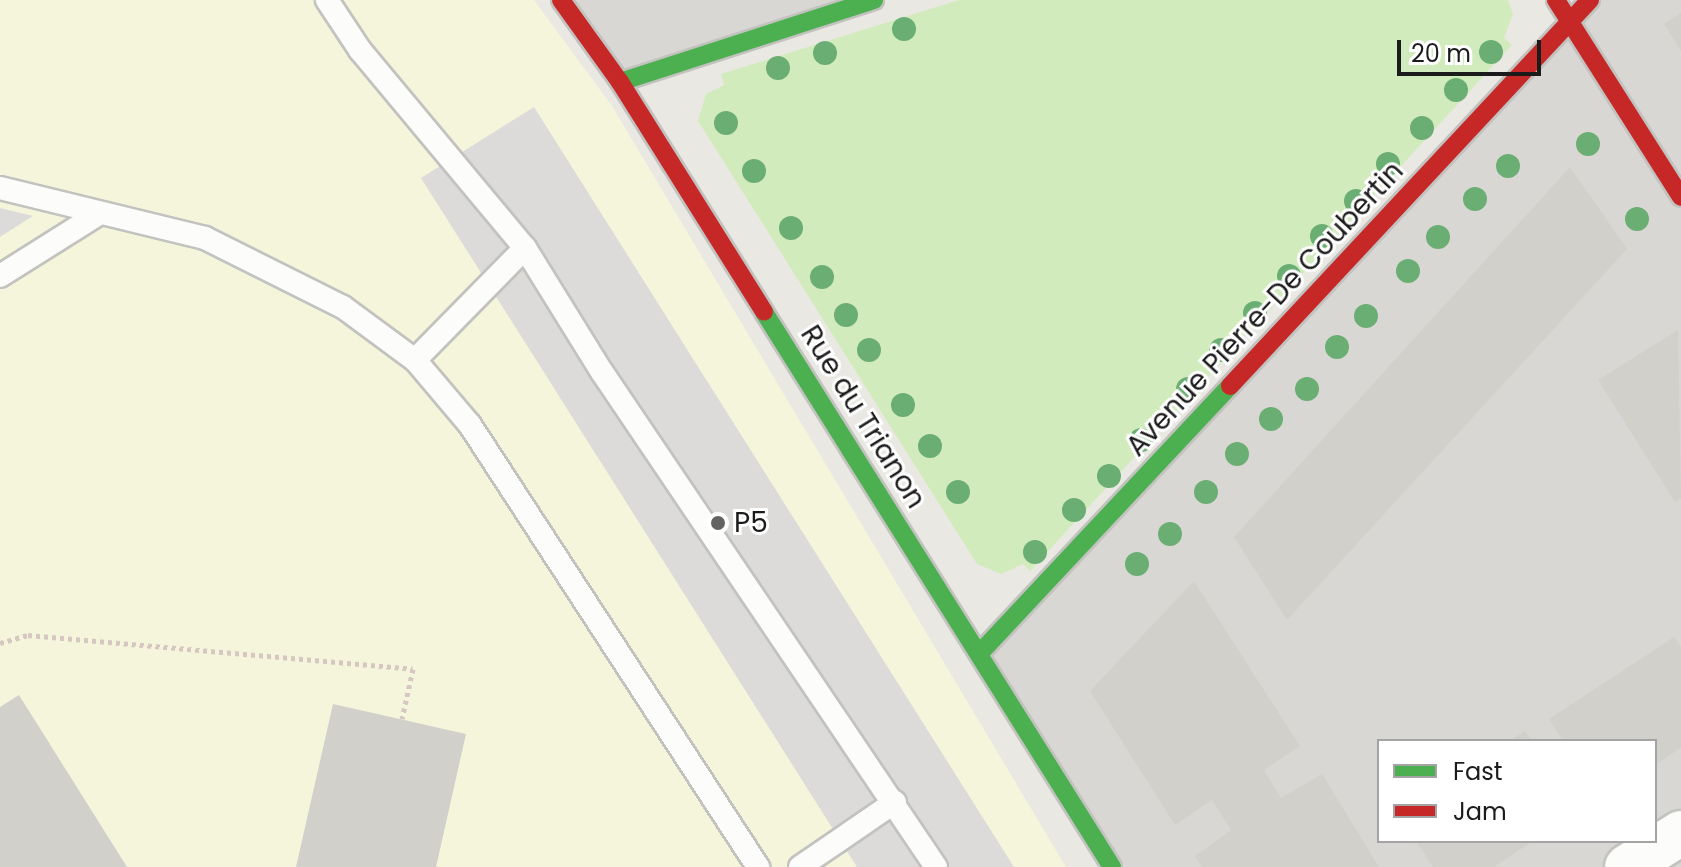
<!DOCTYPE html>
<style>
body{margin:0}
#map{position:relative;width:1681px;height:867px;overflow:hidden;background:#eae8e2;font-family:Poppins,sans-serif}
div>[style]{position:absolute}
.residential>*{inset:0;background:#d9d7d4}
.education>*{inset:0;background:#f4f5db}
.grass>*{inset:0;background:#d2ebbd}
.parking>*{inset:0;background:#dcdbd9}
.building>*{inset:0;background:#d2d0cb}
.path>*{height:5px;margin-top:-2.5px;transform-origin:0;background:repeating-linear-gradient(90deg,#d6c7c3 0 4px,transparent 0 8px)}
.roads{filter:drop-shadow(2px 0 #c2c2bf) drop-shadow(-2px 0 #c2c2bf) drop-shadow(0 2px #c2c2bf) drop-shadow(0 -2px #c2c2bf)}
.lane>*{height:22px;margin:-11px;padding:0 11px;transform-origin:11px;border-radius:11px;background:#fcfcfb}
.street>*{height:44px;margin:-22px;padding:0 22px;transform-origin:22px;border-radius:22px;background:#fcfcfb}
.fast>*{height:18px;margin:-9px;padding:0 9px;transform-origin:9px;border-radius:9px;background:#4caf50}
.jam>*{height:18px;margin:-9px;padding:0 9px;transform-origin:9px;border-radius:9px;background:#c62828}
.trees>*{width:24px;height:24px;margin:-12px;border-radius:50%;background:#6bae73}
.dots>*{width:22px;height:22px;translate:-50% -50%;box-sizing:border-box;border:4px solid #fff;border-radius:50%}
span{translate:-50% -50%;white-space:nowrap;text-align:center;line-height:1.15;-webkit-text-stroke:6px #fff;paint-order:stroke}
.street-label{font-size:28px;color:#1b1b1b}
.poi-label{font-size:28px;color:#1b1b1b}
.left{translate:0 -50%;text-align:left}
.legend{position:absolute;left:1377px;top:739px;width:280px;height:104px;box-sizing:border-box;background:#fff;border:2px solid #a4a4a4;margin:0;padding:10px 14px;list-style:none;font-size:24px;color:#1b1b1b}
.legend li{display:flex;align-items:center;gap:16px;height:40px}
.legend b{width:40px;border:2px solid #a4a4a4}
.scale{position:absolute;left:1397px;top:40px;width:144px;height:36px;box-sizing:border-box;border:4px solid #1b1b1b;border-top:0;padding-left:10px;font-size:24px;line-height:28px;white-space:nowrap;color:#1b1b1b;-webkit-text-stroke:6px #fff;paint-order:stroke}
</style>
<div id="map">
<div class="residential">
<div style="clip-path:polygon(567px 0,874px 0,620px 82px)"></div>
<div style="clip-path:polygon(evenodd,1590px 0,1681px 0,1681px 867px,1112px 867px,979px 655px,1590px 0,1379px 741px,1655px 741px,1655px 841px,1379px 841px,1379px 741px)"></div>
</div>
<div class="education">
<div style="clip-path:polygon(0 0,534px 0,612px 106px,1066px 867px,0 867px)"></div>
</div>
<div class="grass">
<div style="clip-path:polygon(959px 0,1508px 0,1513px 14px,1504px 38px,1512px 45px,1030px 571px,1023px 564px,1001px 574px,977px 564px,698px 121px,706px 94px,724px 85px,721px 74px)"></div>
</div>
<div class="parking">
<div style="clip-path:polygon(534px 107px,1014px 867px,857px 867px,421px 178px)"></div>
<div style="clip-path:polygon(0 208px,33px 216px,0 237px)"></div>
</div>
<div class="building">
<div style="clip-path:polygon(1681px 13px,1681px 51px,1664px 24px)"></div>
<div style="clip-path:polygon(1570px 167px,1627px 249px,1287px 620px,1234px 537px)"></div>
<div style="clip-path:polygon(1678px 330px,1681px 498px,1675px 502px,1598px 380px)"></div>
<div style="clip-path:polygon(1194px 581px,1300px 746px,1264px 770px,1281px 798px,1322px 774px,1379px 867px,1202px 867px,1195px 856px,1231px 830px,1212px 800px,1175px 825px,1090px 691px)"></div>
<div style="clip-path:polygon(1674px 637px,1681px 647px,1681px 748px,1655px 765px,1655px 741px,1563px 741px,1549px 719px)"></div>
<div style="clip-path:polygon(19px 695px,127px 867px,0 867px,0 707px)"></div>
<div style="clip-path:polygon(333px 704px,466px 734px,436px 867px,296px 867px)"></div>
<div style="clip-path:polygon(1525px 731px,1532px 741px,1509px 741px)"></div>
<div style="clip-path:polygon(1416px 841px,1533px 841px,1494px 867px,1433px 867px)"></div>
</div>
<div class="path">
<div style="left:0;top:643px;width:29px;rotate:-16deg"></div>
<div style="left:28px;top:635px;width:386px;rotate:5deg"></div>
<div style="left:413px;top:669px;width:51px;rotate:102.4deg"></div>
</div>
<div class="roads">
<div class="lane">
<div style="left:327px;top:0;width:60px;rotate:56.6deg"></div>
<div style="left:360px;top:50px;width:258px;rotate:50.2deg"></div>
<div style="left:525px;top:248px;width:157px;rotate:134.5deg"></div>
<div style="left:0;top:188px;width:211px;rotate:13.7deg"></div>
<div style="left:205px;top:238px;width:154px;rotate:26.6deg"></div>
<div style="left:343px;top:307px;width:89px;rotate:36.4deg"></div>
<div style="left:415px;top:360px;width:85px;rotate:49.8deg"></div>
<div style="left:470px;top:425px;width:528px;rotate:56.91deg"></div>
<div style="left:525px;top:248px;width:146px;rotate:58.2deg"></div>
<div style="left:602px;top:372px;width:597px;rotate:55.99deg"></div>
<div style="left:0;top:276px;width:118px;rotate:-32.2deg"></div>
<div style="left:800px;top:867px;width:115px;rotate:-34.4deg"></div>
</div>
<div class="street">
<div style="left:1627px;top:867px;width:64px;rotate:-32.2deg"></div>
</div>
<div class="fast">
<div style="left:620px;top:82px;width:267px;rotate:-17.9deg"></div>
<div style="left:764px;top:312px;width:655px;rotate:57.91deg"></div>
<div style="left:979px;top:654px;width:367px;rotate:-46.9deg"></div>
</div>
<div class="jam">
<div style="left:561px;top:0;width:101px;rotate:54.3deg"></div>
<div style="left:620px;top:82px;width:271px;rotate:57.9deg"></div>
<div style="left:1556px;top:0;width:233px;rotate:57.6deg"></div>
<div style="left:1230px;top:386px;width:528px;rotate:-47deg"></div>
</div>
</div>
<div class="trees">
<div style="left:904px;top:29px"></div>
<div style="left:1491px;top:52px"></div>
<div style="left:825px;top:53px"></div>
<div style="left:778px;top:68px"></div>
<div style="left:1456px;top:90px"></div>
<div style="left:726px;top:123px"></div>
<div style="left:1422px;top:128px"></div>
<div style="left:1588px;top:144px"></div>
<div style="left:1388px;top:164px"></div>
<div style="left:1508px;top:166px"></div>
<div style="left:754px;top:171px"></div>
<div style="left:1475px;top:199px"></div>
<div style="left:1356px;top:201px"></div>
<div style="left:1637px;top:219px"></div>
<div style="left:791px;top:228px"></div>
<div style="left:1322px;top:236px"></div>
<div style="left:1438px;top:237px"></div>
<div style="left:1408px;top:271px"></div>
<div style="left:1289px;top:276px"></div>
<div style="left:822px;top:277px"></div>
<div style="left:1255px;top:313px"></div>
<div style="left:846px;top:315px"></div>
<div style="left:1366px;top:316px"></div>
<div style="left:1337px;top:347px"></div>
<div style="left:869px;top:350px"></div>
<div style="left:1221px;top:350px"></div>
<div style="left:1188px;top:389px"></div>
<div style="left:1307px;top:389px"></div>
<div style="left:903px;top:405px"></div>
<div style="left:1271px;top:419px"></div>
<div style="left:1141px;top:440px"></div>
<div style="left:930px;top:446px"></div>
<div style="left:1237px;top:454px"></div>
<div style="left:1109px;top:476px"></div>
<div style="left:958px;top:492px"></div>
<div style="left:1206px;top:492px"></div>
<div style="left:1074px;top:510px"></div>
<div style="left:1170px;top:534px"></div>
<div style="left:1035px;top:552px"></div>
<div style="left:1137px;top:564px"></div>
</div>
<div class="dots">
<div style="left:718px;top:523px;background:#636361"></div>
</div>
<div class="street-label">
<span style="left:1265px;top:309px;rotate:-47deg">Avenue Pierre-De Coubertin</span>
<span style="left:863px;top:417px;rotate:58deg">Rue du Trianon</span>
</div>
<div class="poi-label">
<span class="left" style="left:734px;top:523px">P5</span>
</div>
<ul class="legend">
<li><b style="height:10px;background:#4caf50"></b>Fast</li>
<li><b style="height:10px;background:#c62828"></b>Jam</li>
</ul>
<div class="scale">20 m</div>
</div>
